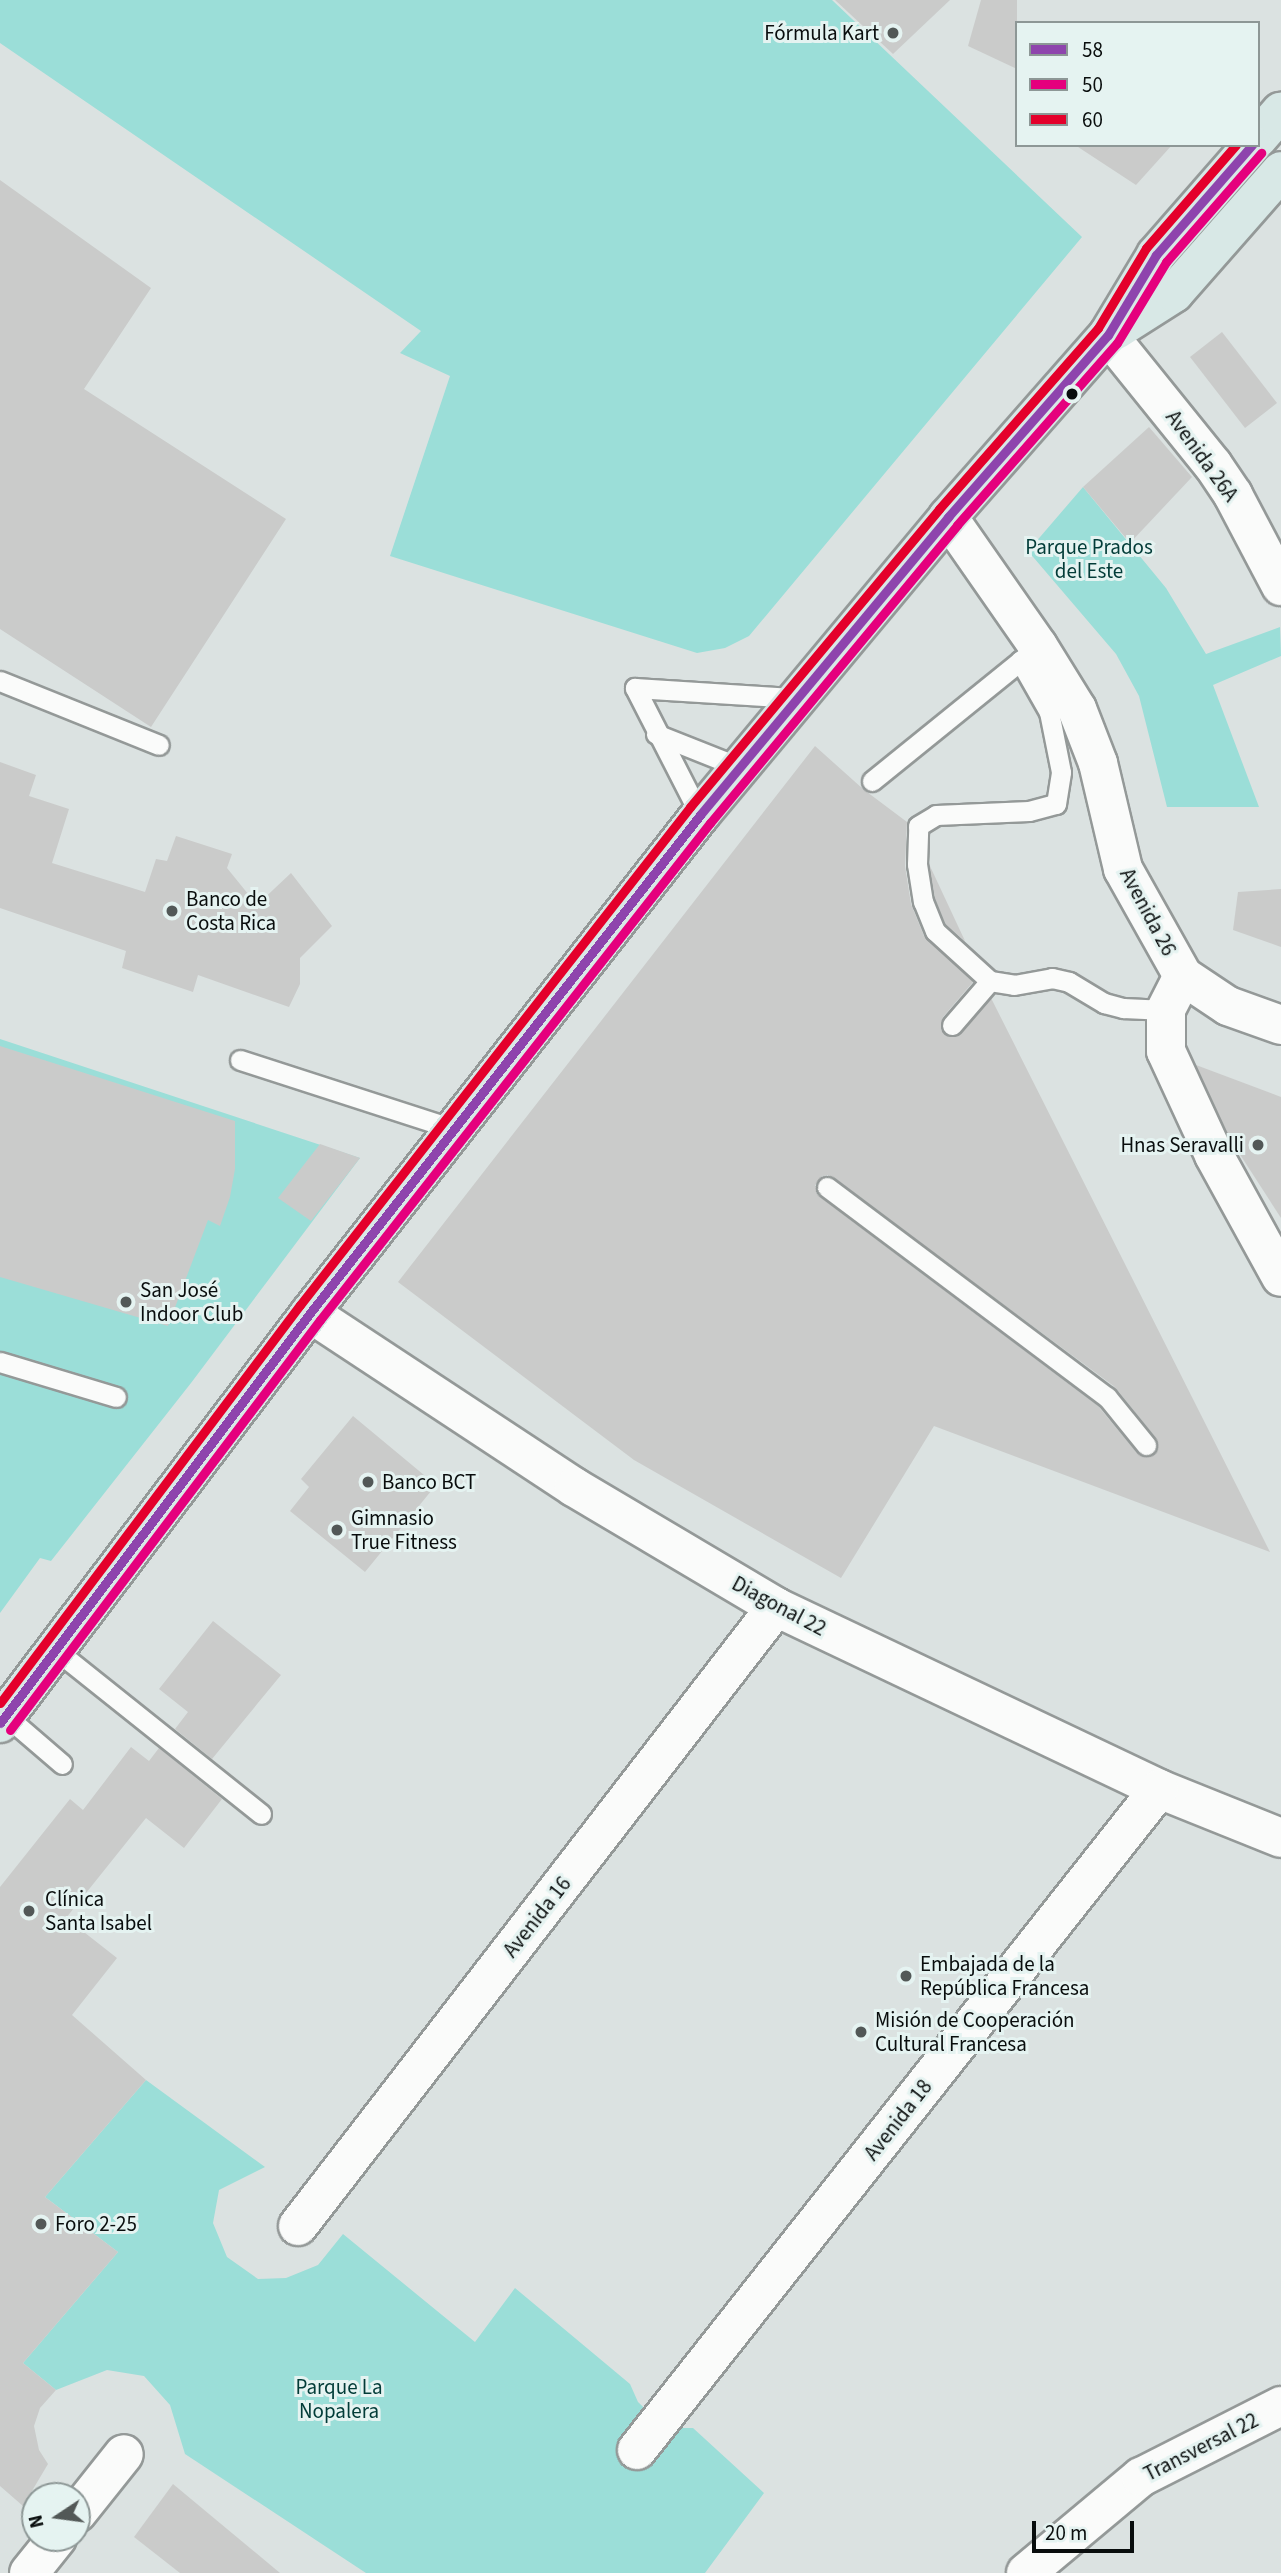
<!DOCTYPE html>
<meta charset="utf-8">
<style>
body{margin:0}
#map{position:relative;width:1281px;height:2573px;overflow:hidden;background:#dbe2e1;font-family:"Source Sans 3",sans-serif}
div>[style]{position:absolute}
.green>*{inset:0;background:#9bded8}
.building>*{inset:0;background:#cacbca}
.roads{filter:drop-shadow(2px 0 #949998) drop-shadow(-2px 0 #949998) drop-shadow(0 2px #949998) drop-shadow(0 -2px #949998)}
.service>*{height:19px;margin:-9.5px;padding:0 9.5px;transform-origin:9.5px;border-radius:9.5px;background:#fafbfa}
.minor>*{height:38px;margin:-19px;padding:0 19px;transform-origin:19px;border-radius:19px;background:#fafbfa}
.trunk>*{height:38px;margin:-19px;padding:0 19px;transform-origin:19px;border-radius:19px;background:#d8e8e6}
.bus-1>*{height:9px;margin:-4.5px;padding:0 4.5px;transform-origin:4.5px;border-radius:4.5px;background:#8e44ad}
.bus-2>*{height:9px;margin:-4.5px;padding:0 4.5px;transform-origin:4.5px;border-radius:4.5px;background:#e5007d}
.bus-3>*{height:9px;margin:-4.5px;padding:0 4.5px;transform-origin:4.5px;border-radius:4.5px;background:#e4002b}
.dots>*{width:19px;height:19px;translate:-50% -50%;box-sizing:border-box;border:4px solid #e5f3f1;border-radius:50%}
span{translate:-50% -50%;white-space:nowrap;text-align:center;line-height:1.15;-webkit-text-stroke:6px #e5f3f1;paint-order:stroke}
.poi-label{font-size:21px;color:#090d0d}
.right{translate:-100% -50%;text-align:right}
.left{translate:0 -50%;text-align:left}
.street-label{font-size:21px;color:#090d0d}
.park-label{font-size:21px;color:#023c38}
.legend{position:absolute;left:1015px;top:21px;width:245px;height:126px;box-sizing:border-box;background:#e5f3f1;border:2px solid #8d9796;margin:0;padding:9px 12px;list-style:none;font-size:21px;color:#090d0d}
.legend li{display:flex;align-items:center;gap:14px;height:35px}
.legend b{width:35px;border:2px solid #8d9796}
.north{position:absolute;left:21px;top:2482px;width:70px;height:70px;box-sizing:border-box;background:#e5f3f1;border:2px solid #8d9796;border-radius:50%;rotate:257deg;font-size:19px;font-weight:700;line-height:28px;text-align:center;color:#090d0d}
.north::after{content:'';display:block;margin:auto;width:24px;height:32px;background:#525857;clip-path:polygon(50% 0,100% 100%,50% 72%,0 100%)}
.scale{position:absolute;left:1032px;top:2521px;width:102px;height:32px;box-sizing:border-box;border:4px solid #090d0d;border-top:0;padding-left:9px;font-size:21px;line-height:24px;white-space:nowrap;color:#090d0d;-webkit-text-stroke:5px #e5f3f1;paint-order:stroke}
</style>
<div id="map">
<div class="green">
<div style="clip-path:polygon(0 0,832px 0,1082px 237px,749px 636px,725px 648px,697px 653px,390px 556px,450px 376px,400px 353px,421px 331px,0 43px)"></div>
<div style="clip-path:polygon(1083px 487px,1166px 588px,1206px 654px,1280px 627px,1281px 656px,1213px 685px,1259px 807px,1167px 807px,1139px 696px,1116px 654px,1028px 551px)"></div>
<div style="clip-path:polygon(0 1039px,360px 1158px,191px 1383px,51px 1561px,40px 1558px,0 1613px)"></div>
<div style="clip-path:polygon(146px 2080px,265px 2167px,219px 2190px,213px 2223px,227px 2257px,258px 2279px,286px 2278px,318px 2265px,343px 2234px,475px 2342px,515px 2288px,630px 2384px,638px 2402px,665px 2428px,693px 2428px,764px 2493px,705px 2573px,366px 2573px,185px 2454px,170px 2405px,144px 2376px,107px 2370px,56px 2390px,23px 2363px,118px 2252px,45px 2197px)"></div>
</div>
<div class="building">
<div style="clip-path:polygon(835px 0,950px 0,893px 54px)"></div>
<div style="clip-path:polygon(981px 0,1017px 0,1017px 69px,968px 46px)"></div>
<div style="clip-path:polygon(1075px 145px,1172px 145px,1136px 185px)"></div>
<div style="clip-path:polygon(0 180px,151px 288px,84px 389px,286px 519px,151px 727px,0 629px)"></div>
<div style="clip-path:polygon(1222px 332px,1277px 403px,1245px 428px,1190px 357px)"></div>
<div style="clip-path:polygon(1149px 427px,1192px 477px,1130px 543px,1083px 487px)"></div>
<div style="clip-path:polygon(evenodd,815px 746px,863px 789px,907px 822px,905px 866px,911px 904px,924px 936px,973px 982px,943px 1017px,941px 1030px,949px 1037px,957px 1036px,991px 998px,1270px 1552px,934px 1426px,841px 1578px,634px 1460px,398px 1282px,815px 746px,828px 1175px,1115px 1387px,1156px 1438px,1158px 1449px,1154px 1454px,1147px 1457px,1137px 1453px,1098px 1406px,820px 1197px,815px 1185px,822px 1176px,828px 1175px)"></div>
<div style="clip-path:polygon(0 762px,36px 775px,29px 796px,69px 809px,52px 863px,145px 892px,156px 859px,167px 861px,176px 836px,232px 854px,227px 868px,257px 905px,291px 873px,332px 926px,300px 958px,300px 984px,289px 1007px,198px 975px,193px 992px,122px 968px,126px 951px,0 908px)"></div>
<div style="clip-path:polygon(929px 864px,965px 941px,945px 924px,935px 899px)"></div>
<div style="clip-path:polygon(1281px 889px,1281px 947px,1233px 930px,1238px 892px)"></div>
<div style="clip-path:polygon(0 1046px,235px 1121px,235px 1169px,230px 1197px,220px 1226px,208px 1220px,168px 1326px,0 1277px)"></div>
<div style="clip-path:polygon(1196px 1065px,1281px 1097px,1281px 1218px,1230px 1139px)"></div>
<div style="clip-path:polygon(320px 1144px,360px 1158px,311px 1221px,278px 1198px)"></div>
<div style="clip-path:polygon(353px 1416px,436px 1485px,365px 1572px,290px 1511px,309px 1487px,301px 1479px)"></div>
<div style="clip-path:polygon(213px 1621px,281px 1675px,212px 1759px,175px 1729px,188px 1712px,159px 1689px)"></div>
<div style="clip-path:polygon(131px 1747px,149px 1761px,159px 1748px,222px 1799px,184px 1848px,146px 1818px,66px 1918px,117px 1958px,72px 2015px,146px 2080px,45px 2197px,118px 2252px,23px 2363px,56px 2390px,40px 2408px,34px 2426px,39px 2450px,48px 2464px,23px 2506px,0 2486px,0 1887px,70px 1799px,83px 1810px)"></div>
<div style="clip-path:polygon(173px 2484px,280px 2573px,180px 2573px,134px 2537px)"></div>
</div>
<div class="roads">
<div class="service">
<div style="left:0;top:681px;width:171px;rotate:21.9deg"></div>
<div style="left:656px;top:734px;width:89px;rotate:21.7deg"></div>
<div style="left:872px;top:781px;width:202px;rotate:-39deg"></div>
<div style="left:700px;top:815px;width:143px;rotate:-117.1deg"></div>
<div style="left:635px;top:688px;width:161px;rotate:3.6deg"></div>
<div style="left:990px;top:981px;width:24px;rotate:9deg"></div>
<div style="left:1014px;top:985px;width:39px;rotate:-10deg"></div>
<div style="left:1052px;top:978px;width:17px;rotate:13deg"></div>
<div style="left:1069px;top:982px;width:41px;rotate:31deg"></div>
<div style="left:1104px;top:1003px;width:20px;rotate:15deg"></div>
<div style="left:1123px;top:1008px;width:43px;rotate:2.7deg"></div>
<div style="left:952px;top:1025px;width:58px;rotate:-49.2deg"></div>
<div style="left:990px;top:981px;width:74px;rotate:-137.7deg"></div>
<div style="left:935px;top:931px;width:31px;rotate:-112deg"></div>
<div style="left:923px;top:902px;width:38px;rotate:-99deg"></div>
<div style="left:917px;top:864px;width:38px;rotate:-88deg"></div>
<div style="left:918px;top:826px;width:21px;rotate:-31deg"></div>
<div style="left:936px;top:815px;width:93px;rotate:-2.5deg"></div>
<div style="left:1029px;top:811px;width:28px;rotate:-15deg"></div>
<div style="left:1056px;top:804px;width:32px;rotate:-81deg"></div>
<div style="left:1061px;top:772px;width:61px;rotate:-101.3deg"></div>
<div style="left:1049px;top:712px;width:59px;rotate:-119.6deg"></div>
<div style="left:240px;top:1060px;width:224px;rotate:17.9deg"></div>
<div style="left:827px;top:1187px;width:350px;rotate:36.9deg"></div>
<div style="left:1107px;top:1397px;width:62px;rotate:50.9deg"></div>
<div style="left:0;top:1362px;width:121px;rotate:16.8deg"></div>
<div style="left:57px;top:1651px;width:261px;rotate:38.6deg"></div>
<div style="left:5px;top:1715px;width:75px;rotate:40.7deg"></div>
</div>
<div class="minor">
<div style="left:1108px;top:335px;width:167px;rotate:51.1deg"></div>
<div style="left:1213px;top:465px;width:36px;rotate:56deg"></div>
<div style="left:1233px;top:495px;width:103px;rotate:62.2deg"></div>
<div style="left:948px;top:517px;width:157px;rotate:55.1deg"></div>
<div style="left:1038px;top:646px;width:74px;rotate:58.2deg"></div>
<div style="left:1077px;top:709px;width:58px;rotate:68.7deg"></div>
<div style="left:1098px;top:763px;width:109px;rotate:76.7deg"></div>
<div style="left:1123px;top:869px;width:123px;rotate:60.7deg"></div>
<div style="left:1183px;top:976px;width:54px;rotate:33.7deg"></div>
<div style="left:1228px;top:1006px;width:56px;rotate:19.7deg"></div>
<div style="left:1183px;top:976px;width:38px;rotate:117deg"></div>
<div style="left:1166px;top:1010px;width:41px;rotate:90deg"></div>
<div style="left:1166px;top:1051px;width:115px;rotate:65.2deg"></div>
<div style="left:1214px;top:1155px;width:139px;rotate:61.2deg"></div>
<div style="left:310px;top:1313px;width:316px;rotate:33.4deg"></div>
<div style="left:574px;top:1487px;width:235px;rotate:30.7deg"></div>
<div style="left:776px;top:1607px;width:424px;rotate:25.4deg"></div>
<div style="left:1159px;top:1789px;width:131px;rotate:21.9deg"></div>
<div style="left:298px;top:2226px;width:782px;rotate:-52.32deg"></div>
<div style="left:637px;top:2450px;width:842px;rotate:-51.7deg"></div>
<div style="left:77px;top:2513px;width:75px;rotate:-51.5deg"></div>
<div style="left:29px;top:2573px;width:45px;rotate:-51.3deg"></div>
<div style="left:1026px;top:2573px;width:150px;rotate:-39.9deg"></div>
<div style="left:1141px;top:2477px;width:157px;rotate:-26.9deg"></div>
</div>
<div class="trunk">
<div style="left:1258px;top:138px;width:35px;rotate:-49deg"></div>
<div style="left:1116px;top:330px;width:69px;rotate:-32.5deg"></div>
<div style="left:1174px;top:293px;width:162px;rotate:-48.7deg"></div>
<div style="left:0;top:1723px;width:514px;rotate:-52.91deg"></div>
<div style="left:310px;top:1313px;width:633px;rotate:-51.93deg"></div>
<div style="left:700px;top:815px;width:388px;rotate:-50.2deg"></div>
<div style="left:948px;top:517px;width:242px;rotate:-48.7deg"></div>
<div style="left:1108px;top:335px;width:93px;rotate:-59deg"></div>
<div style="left:1156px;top:255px;width:146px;rotate:-48.9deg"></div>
</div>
</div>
<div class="bus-1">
<div style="left:0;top:1723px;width:514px;rotate:-52.91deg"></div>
<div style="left:310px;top:1313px;width:633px;rotate:-51.93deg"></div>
<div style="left:700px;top:815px;width:388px;rotate:-50.2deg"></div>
<div style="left:948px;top:517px;width:242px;rotate:-48.7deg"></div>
<div style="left:1108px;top:335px;width:93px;rotate:-59deg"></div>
<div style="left:1156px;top:255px;width:146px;rotate:-48.9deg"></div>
</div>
<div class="bus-2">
<div style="left:10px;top:1730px;width:514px;rotate:-52.91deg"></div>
<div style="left:320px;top:1320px;width:632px;rotate:-51.88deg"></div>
<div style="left:710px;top:823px;width:387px;rotate:-50.3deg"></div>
<div style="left:957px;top:525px;width:242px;rotate:-48.7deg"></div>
<div style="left:1117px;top:343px;width:95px;rotate:-58.8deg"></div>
<div style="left:1166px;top:262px;width:145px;rotate:-48.9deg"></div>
</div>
<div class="bus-3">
<div style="left:0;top:1703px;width:498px;rotate:-53deg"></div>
<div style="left:300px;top:1305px;width:633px;rotate:-51.93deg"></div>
<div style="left:690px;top:807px;width:388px;rotate:-50.1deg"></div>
<div style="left:939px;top:509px;width:241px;rotate:-48.7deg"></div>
<div style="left:1098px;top:328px;width:93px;rotate:-59deg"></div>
<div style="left:1146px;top:248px;width:137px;rotate:-48.9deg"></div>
</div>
<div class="dots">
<div style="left:893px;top:33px;background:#525857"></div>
<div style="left:1072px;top:394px;background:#090d0d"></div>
<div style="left:172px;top:911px;background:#525857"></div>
<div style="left:1258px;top:1145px;background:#525857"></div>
<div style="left:126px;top:1302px;background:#525857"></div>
<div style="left:368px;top:1482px;background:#525857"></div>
<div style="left:337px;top:1530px;background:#525857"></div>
<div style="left:29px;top:1911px;background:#525857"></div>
<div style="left:906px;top:1976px;background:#525857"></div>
<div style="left:861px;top:2032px;background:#525857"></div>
<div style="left:41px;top:2224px;background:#525857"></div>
</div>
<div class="poi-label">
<span class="right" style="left:879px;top:33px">Fórmula Kart</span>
<span class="left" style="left:186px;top:911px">Banco de<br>Costa Rica</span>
<span class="right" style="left:1244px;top:1145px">Hnas Seravalli</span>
<span class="left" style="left:140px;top:1302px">San José<br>Indoor Club</span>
<span class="left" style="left:382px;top:1482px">Banco BCT</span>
<span class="left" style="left:351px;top:1530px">Gimnasio<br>True Fitness</span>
<span class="left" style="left:45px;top:1911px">Clínica<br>Santa Isabel</span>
<span class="left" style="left:920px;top:1976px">Embajada de la<br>República Francesa</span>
<span class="left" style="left:875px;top:2032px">Misión de Cooperación<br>Cultural Francesa</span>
<span class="left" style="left:55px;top:2224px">Foro 2-25</span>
</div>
<div class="street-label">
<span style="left:1202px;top:456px;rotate:54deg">Avenida 26A</span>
<span style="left:1148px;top:912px;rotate:62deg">Avenida 26</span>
<span style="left:779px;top:1606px;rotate:28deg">Diagonal 22</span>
<span style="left:537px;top:1917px;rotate:-52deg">Avenida 16</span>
<span style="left:898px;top:2120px;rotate:-52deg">Avenida 18</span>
<span style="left:1201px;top:2447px;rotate:-27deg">Transversal 22</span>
</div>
<div class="park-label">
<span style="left:1089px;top:559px">Parque Prados<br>del Este</span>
<span style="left:339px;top:2399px">Parque La<br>Nopalera</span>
</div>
<ul class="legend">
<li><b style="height:9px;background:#8e44ad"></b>58</li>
<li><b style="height:9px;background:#e5007d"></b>50</li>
<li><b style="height:9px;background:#e4002b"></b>60</li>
</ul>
<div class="north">N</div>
<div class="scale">20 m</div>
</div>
